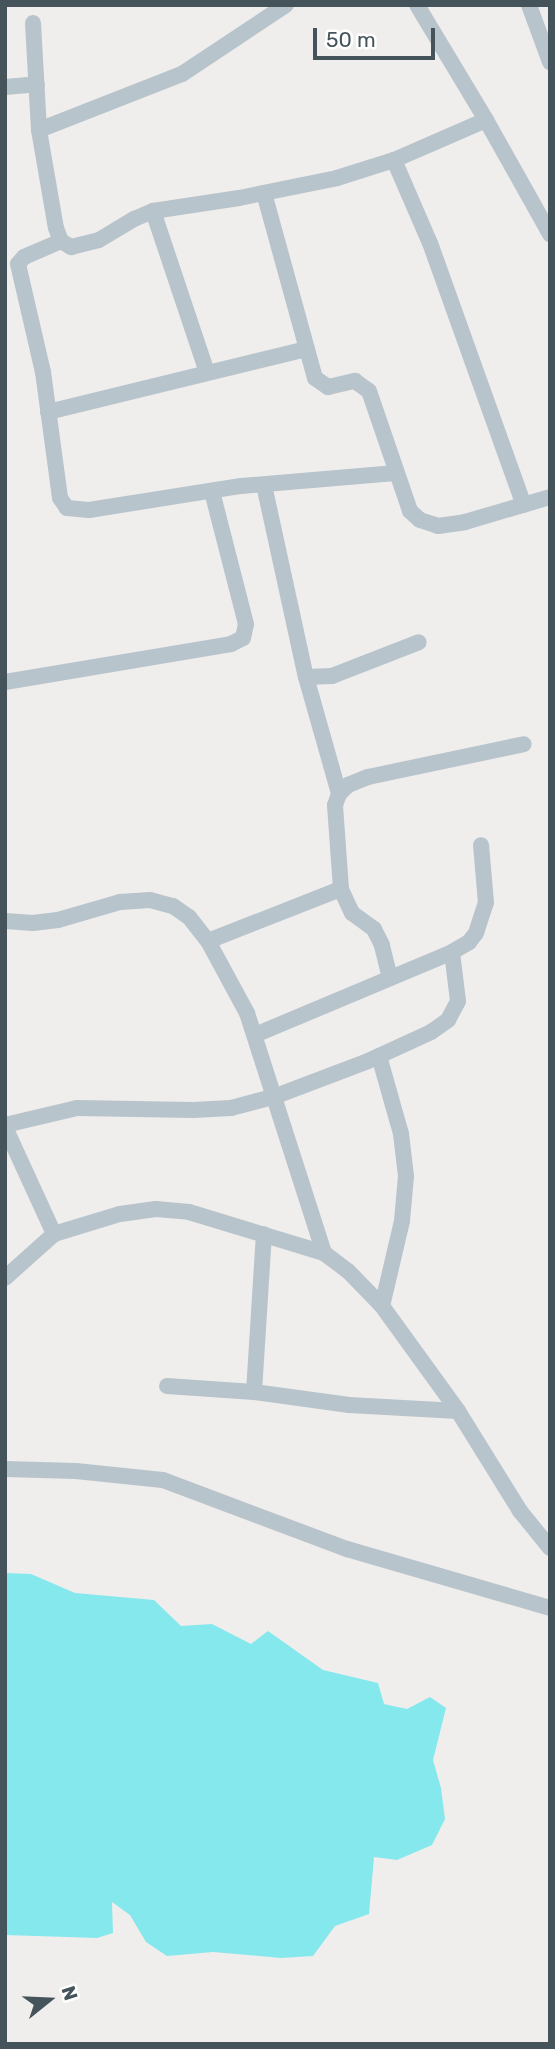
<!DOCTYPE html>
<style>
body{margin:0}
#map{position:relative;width:555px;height:2049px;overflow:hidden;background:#f0eded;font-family:Rubik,sans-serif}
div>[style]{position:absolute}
.water>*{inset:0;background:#85e8ed}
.street>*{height:16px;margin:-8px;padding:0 8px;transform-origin:8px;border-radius:8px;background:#b8c4cb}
span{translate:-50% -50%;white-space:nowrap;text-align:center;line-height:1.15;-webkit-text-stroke:6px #fff;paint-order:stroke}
.frame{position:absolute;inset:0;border:7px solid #45545b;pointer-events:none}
.north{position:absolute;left:14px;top:1965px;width:70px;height:70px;-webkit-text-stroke:5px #fff;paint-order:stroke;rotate:72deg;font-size:19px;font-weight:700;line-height:28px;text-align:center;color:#45545b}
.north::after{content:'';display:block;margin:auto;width:24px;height:32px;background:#45545b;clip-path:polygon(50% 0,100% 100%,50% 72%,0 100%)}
.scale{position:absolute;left:313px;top:28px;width:122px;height:32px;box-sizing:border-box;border:4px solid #45545b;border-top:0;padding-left:9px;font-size:21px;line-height:24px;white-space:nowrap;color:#45545b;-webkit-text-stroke:5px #fff;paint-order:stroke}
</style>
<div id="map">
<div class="water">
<div style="clip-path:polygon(5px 1573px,31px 1574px,75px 1593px,154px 1600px,181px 1626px,212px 1624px,251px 1644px,268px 1631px,323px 1670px,378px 1683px,384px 1704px,407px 1709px,430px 1697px,446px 1708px,433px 1760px,441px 1788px,445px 1819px,432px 1845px,397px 1860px,374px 1857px,369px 1914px,335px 1926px,313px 1956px,281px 1958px,213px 1952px,167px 1956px,146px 1942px,130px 1915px,112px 1902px,113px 1933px,97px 1938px,5px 1935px)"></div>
</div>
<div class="street">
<div style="left:417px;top:5px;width:134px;rotate:59deg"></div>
<div style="left:486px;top:120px;width:131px;rotate:60.7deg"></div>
<div style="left:529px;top:5px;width:61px;rotate:69.8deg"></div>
<div style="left:33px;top:23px;width:107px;rotate:86.8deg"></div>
<div style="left:39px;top:130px;width:99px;rotate:80.2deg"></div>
<div style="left:56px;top:228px;width:14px;rotate:69deg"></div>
<div style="left:61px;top:241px;width:12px;rotate:31deg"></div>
<div style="left:71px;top:247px;width:29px;rotate:-14deg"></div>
<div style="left:99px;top:240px;width:41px;rotate:-31deg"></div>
<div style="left:134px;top:219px;width:21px;rotate:-23deg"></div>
<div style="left:153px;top:211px;width:87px;rotate:-8.6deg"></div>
<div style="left:239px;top:198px;width:100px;rotate:-11.5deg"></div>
<div style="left:337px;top:178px;width:60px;rotate:-17.5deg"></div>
<div style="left:394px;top:160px;width:100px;rotate:-23.5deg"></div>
<div style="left:5px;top:87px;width:32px;rotate:-5deg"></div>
<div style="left:39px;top:130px;width:154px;rotate:-21.4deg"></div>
<div style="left:182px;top:74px;width:125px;rotate:-33.6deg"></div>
<div style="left:394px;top:160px;width:90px;rotate:66.6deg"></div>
<div style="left:430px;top:243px;width:278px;rotate:70.3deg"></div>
<div style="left:264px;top:193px;width:192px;rotate:74.6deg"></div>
<div style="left:315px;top:378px;width:16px;rotate:35deg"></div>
<div style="left:328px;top:387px;width:28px;rotate:-13deg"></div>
<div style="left:355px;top:381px;width:17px;rotate:36deg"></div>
<div style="left:369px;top:391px;width:127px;rotate:71.1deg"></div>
<div style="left:410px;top:511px;width:13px;rotate:42deg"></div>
<div style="left:420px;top:520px;width:19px;rotate:18deg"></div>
<div style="left:438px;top:526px;width:27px;rotate:-8deg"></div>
<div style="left:465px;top:522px;width:89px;rotate:-16.4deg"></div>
<div style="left:153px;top:211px;width:170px;rotate:71.5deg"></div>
<div style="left:61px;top:241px;width:40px;rotate:156.6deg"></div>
<div style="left:24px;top:257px;width:9px;rotate:131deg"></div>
<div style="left:18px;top:264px;width:111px;rotate:77deg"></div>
<div style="left:43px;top:372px;width:127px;rotate:82.3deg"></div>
<div style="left:60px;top:498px;width:12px;rotate:55deg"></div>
<div style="left:67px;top:508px;width:22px;rotate:5deg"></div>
<div style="left:89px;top:510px;width:154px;rotate:-9deg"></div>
<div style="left:241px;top:486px;width:155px;rotate:-4.8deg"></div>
<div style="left:48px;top:412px;width:266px;rotate:-13.7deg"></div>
<div style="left:264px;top:485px;width:197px;rotate:77.7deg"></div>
<div style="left:306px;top:677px;width:122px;rotate:74.2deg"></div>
<div style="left:306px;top:677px;width:26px;rotate:-2deg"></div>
<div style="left:332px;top:676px;width:93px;rotate:-21.3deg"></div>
<div style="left:5px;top:682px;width:229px;rotate:-9.5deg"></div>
<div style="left:231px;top:644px;width:13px;rotate:-27deg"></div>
<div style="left:243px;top:638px;width:14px;rotate:-78deg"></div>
<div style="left:246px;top:624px;width:136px;rotate:-104.4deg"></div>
<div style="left:5px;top:921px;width:28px;rotate:4deg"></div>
<div style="left:33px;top:923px;width:25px;rotate:-7deg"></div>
<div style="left:58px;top:920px;width:65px;rotate:-16.2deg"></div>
<div style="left:120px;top:902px;width:30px;rotate:-4deg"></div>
<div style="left:150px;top:900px;width:24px;rotate:15deg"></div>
<div style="left:173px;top:906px;width:19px;rotate:35deg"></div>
<div style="left:189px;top:917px;width:31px;rotate:52deg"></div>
<div style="left:208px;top:941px;width:82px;rotate:61.6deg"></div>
<div style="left:247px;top:1013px;width:252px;rotate:72.2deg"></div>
<div style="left:208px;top:941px;width:143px;rotate:-21.4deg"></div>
<div style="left:390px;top:978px;width:34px;rotate:-104deg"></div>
<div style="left:382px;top:945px;width:18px;rotate:-117deg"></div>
<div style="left:374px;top:929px;width:27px;rotate:-144deg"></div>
<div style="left:352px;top:913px;width:26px;rotate:-115deg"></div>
<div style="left:341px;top:889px;width:84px;rotate:-94.1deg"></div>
<div style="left:335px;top:805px;width:12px;rotate:-70deg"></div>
<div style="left:339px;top:794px;width:13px;rotate:-45deg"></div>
<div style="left:348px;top:785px;width:22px;rotate:-22deg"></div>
<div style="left:368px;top:777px;width:159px;rotate:-11.9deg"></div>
<div style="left:255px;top:1035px;width:214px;rotate:-22.8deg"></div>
<div style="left:452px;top:952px;width:20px;rotate:-30deg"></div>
<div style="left:469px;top:942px;width:11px;rotate:-52deg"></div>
<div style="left:476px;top:933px;width:32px;rotate:-72deg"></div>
<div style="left:486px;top:903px;width:58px;rotate:-94.9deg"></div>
<div style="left:379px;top:1056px;width:81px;rotate:74.2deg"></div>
<div style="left:401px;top:1134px;width:42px;rotate:83.2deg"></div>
<div style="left:406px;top:1176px;width:45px;rotate:95.1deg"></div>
<div style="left:402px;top:1221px;width:87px;rotate:103.2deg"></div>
<div style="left:5px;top:1125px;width:74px;rotate:-13.3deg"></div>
<div style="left:77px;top:1108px;width:116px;rotate:1deg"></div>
<div style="left:193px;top:1110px;width:38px;rotate:-3deg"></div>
<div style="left:231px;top:1108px;width:47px;rotate:-14.9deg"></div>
<div style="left:276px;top:1096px;width:98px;rotate:-20.8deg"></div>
<div style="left:368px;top:1061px;width:69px;rotate:-24.7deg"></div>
<div style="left:431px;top:1032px;width:21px;rotate:-35deg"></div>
<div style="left:448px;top:1020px;width:21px;rotate:-62deg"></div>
<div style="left:458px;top:1001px;width:49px;rotate:-97deg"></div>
<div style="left:5px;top:1127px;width:118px;rotate:65.4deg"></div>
<div style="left:5px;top:1278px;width:66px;rotate:-41.9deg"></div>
<div style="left:54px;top:1234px;width:69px;rotate:-16.9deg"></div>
<div style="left:120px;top:1214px;width:36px;rotate:-8deg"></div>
<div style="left:156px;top:1209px;width:33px;rotate:5deg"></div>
<div style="left:189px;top:1212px;width:141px;rotate:16.9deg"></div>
<div style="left:324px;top:1253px;width:30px;rotate:37deg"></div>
<div style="left:348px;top:1271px;width:49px;rotate:45.8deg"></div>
<div style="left:382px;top:1306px;width:130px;rotate:54.1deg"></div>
<div style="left:458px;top:1411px;width:118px;rotate:58.2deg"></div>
<div style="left:520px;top:1511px;width:48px;rotate:51deg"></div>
<div style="left:167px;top:1386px;width:87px;rotate:3.9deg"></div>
<div style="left:254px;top:1392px;width:96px;rotate:7.8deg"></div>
<div style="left:349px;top:1405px;width:109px;rotate:3.2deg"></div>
<div style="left:254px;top:1392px;width:158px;rotate:-86.4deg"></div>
<div style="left:5px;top:1469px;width:71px;rotate:1.6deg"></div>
<div style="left:76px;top:1471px;width:87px;rotate:5.9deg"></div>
<div style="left:163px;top:1480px;width:197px;rotate:20.6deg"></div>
<div style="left:347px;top:1549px;width:211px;rotate:16.2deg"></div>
</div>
<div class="frame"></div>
<div class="north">N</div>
<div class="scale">50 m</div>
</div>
